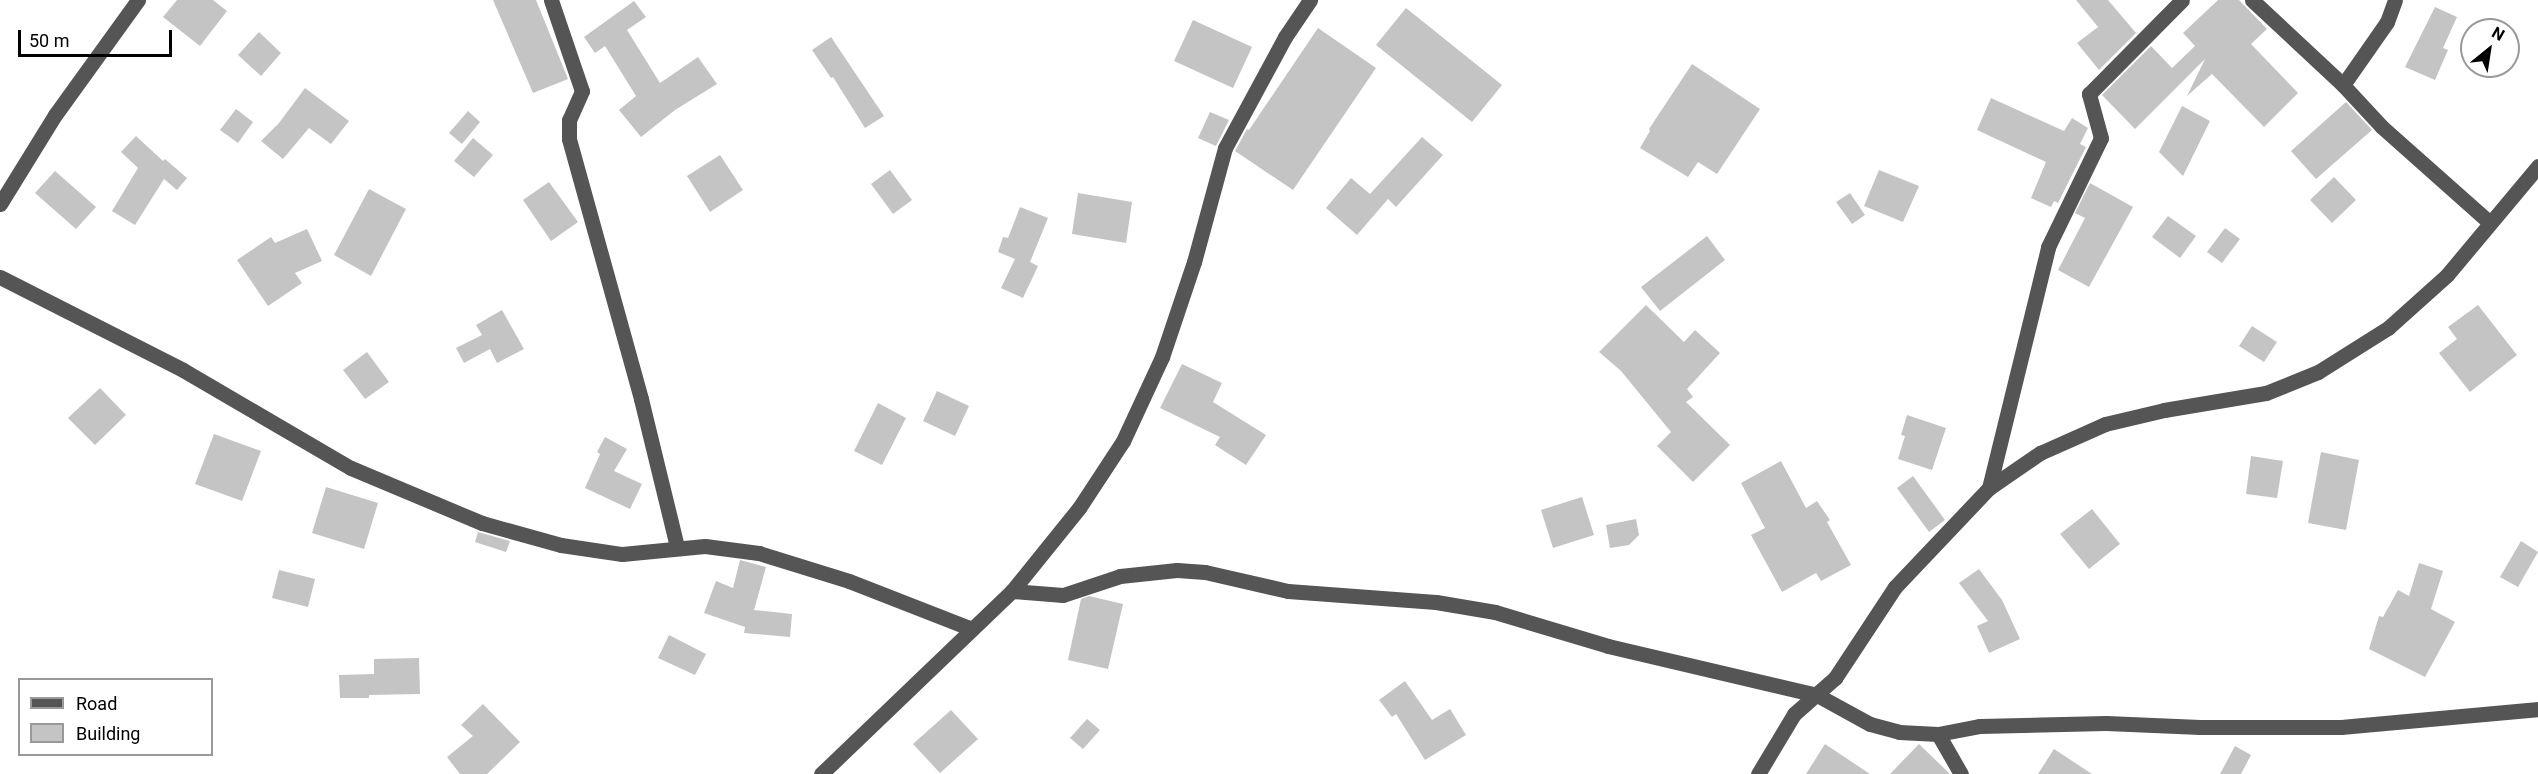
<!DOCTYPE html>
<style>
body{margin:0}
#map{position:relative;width:2538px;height:774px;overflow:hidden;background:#fff;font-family:Roboto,sans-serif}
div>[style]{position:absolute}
.building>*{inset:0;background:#c4c4c4}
.minor>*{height:15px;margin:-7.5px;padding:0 7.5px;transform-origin:7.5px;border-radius:7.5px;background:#555}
span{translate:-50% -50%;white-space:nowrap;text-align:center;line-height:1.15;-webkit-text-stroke:6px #fff;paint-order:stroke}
.legend{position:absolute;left:18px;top:678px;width:195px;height:78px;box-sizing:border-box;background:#fff;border:2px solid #999;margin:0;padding:8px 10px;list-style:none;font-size:18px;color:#000}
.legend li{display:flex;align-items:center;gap:12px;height:30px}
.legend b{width:30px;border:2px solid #999}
.north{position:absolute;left:2460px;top:18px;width:60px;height:60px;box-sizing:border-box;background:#fff;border:2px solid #999;border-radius:50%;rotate:30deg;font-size:16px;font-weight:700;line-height:24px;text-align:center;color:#000}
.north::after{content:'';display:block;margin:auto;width:21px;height:27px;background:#000;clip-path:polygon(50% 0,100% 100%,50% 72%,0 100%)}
.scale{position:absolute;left:18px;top:30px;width:154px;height:27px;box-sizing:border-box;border:3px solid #000;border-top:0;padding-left:8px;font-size:18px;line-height:21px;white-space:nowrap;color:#000;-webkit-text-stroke:4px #fff;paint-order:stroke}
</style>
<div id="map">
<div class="building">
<div style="clip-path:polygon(177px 0,213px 0,227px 11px,200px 46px,163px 17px)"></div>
<div style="clip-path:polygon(493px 0,536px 0,568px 79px,533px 93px)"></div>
<div style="clip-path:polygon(2076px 0,2108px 0,2136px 33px,2099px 70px,2077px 43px,2098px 27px)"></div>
<div style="clip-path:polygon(2218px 0,2239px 0,2267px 29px,2251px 44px,2298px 93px,2264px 127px,2212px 74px,2187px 96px,2205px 59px,2135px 129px,2102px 95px,2151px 46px,2172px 68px,2195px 46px,2183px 33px)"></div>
<div style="clip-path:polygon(634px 1px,646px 17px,627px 30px,660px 83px,698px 57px,717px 84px,675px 110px,641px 137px,619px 110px,636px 96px,605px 46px,595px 53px,584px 37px)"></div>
<div style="clip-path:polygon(2435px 7px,2457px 17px,2443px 48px,2448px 50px,2435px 80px,2405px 67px)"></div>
<div style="clip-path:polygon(1406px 8px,1502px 85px,1472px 122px,1376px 45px)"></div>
<div style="clip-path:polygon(1193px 20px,1252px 47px,1233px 88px,1174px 61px)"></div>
<div style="clip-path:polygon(1318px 28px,1376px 68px,1293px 190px,1235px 151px,1247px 129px,1249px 130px)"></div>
<div style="clip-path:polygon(259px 32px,281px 53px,261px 76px,238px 55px)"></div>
<div style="clip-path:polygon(831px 37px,884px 116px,865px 128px,833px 77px,831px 78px,812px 50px)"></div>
<div style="clip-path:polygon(1692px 64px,1760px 109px,1717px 174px,1698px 162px,1688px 177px,1640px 148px,1650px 131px,1649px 129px)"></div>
<div style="clip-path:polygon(305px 88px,349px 121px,331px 144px,309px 128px,283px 159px,261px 141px,279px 123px)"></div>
<div style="clip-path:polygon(1991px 98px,2064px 131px,2072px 118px,2088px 128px,2080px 144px,2086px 147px,2058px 203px,2054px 201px,2051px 207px,2031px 198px,2046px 162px,1977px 130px)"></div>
<div style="clip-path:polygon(2346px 102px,2372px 130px,2316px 179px,2291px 151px)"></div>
<div style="clip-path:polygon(2182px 106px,2210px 121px,2183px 176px,2159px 152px)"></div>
<div style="clip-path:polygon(236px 109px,253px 122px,238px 143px,220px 130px)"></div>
<div style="clip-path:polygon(468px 111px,480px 122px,462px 144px,449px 133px)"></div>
<div style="clip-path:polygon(1210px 112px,1229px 120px,1216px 146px,1198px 138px)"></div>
<div style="clip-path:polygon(136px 136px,163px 161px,165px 159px,187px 178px,177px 190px,164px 179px,135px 225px,112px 211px,138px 168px,121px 152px)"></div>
<div style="clip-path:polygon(1422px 137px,1443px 155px,1396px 207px,1388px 199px,1357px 235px,1326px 208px,1351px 178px,1370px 194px)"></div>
<div style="clip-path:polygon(473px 138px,493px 155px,474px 177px,454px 161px)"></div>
<div style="clip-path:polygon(720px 155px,743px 190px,710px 212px,687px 176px)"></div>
<div style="clip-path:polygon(890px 170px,912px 200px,893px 214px,871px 184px)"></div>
<div style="clip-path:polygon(1879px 170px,1919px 186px,1903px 222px,1864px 206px)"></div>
<div style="clip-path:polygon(55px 171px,96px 207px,76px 229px,35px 193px)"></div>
<div style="clip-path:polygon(2334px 177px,2356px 200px,2332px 223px,2310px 200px)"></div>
<div style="clip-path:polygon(549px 182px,578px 222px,551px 241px,523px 200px)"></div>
<div style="clip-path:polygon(2090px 183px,2133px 207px,2089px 287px,2058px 270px,2085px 218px,2075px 213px)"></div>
<div style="clip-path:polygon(369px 189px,406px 209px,371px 276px,334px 255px)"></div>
<div style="clip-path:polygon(1078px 193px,1132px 202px,1126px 243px,1072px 234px)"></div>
<div style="clip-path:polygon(1850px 193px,1865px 215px,1852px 224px,1836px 202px)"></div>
<div style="clip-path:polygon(1020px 207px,1048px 218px,1030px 262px,1038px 266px,1023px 298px,1001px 288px,1015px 259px,998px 252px,1003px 237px,1008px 238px)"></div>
<div style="clip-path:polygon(2168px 216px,2196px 236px,2180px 258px,2152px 237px)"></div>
<div style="clip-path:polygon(2225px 228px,2240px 239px,2222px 263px,2207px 252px)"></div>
<div style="clip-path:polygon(307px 229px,322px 261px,295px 273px,302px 283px,268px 306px,237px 260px,271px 237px,275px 243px)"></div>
<div style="clip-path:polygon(1707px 236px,1725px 260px,1660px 311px,1641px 287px)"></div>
<div style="clip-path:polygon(1646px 305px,1684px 342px,1695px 330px,1720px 353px,1687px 389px,1693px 397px,1686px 402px,1730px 445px,1693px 482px,1657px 446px,1671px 432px,1621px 371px,1599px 352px)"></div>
<div style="clip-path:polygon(2478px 305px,2517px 355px,2470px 392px,2439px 353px,2457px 339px,2448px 327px)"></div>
<div style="clip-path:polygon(502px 310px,524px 349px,497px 363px,490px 349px,464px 363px,456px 348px,482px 335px,476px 325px)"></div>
<div style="clip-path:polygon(2252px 326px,2277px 342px,2264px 362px,2239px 346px)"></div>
<div style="clip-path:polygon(367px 352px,389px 382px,365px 399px,343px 370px)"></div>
<div style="clip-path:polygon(1182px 364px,1222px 383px,1213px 402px,1266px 435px,1246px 465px,1215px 445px,1220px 437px,1160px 408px)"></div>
<div style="clip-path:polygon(100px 388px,126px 415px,95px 445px,68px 418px)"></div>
<div style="clip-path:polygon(937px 391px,969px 406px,955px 436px,923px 421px)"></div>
<div style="clip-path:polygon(878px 403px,906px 418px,882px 465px,854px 451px)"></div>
<div style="clip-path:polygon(1907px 415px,1946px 428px,1932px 470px,1898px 459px,1905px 436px,1901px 435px)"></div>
<div style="clip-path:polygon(214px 434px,261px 451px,242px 501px,195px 484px)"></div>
<div style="clip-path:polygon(605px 437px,627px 449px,614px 471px,642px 484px,630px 509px,585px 488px,600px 454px,597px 452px)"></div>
<div style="clip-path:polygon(2321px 452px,2359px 460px,2346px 530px,2308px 523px)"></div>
<div style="clip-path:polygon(2251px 456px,2283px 461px,2277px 498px,2246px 494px)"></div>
<div style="clip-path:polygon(1781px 461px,1806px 508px,1817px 501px,1830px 520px,1827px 522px,1851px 565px,1821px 581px,1816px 573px,1782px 592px,1751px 535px,1765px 528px,1741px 483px)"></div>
<div style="clip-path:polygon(1913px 476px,1945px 520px,1929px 532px,1897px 488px)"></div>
<div style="clip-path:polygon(326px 487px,378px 503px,364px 549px,312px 533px)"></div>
<div style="clip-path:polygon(1582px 497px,1594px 535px,1553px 548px,1541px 510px)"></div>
<div style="clip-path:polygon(2092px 509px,2120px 544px,2089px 569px,2060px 534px)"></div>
<div style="clip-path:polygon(1636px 519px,1639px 535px,1629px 545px,1610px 548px,1606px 525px)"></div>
<div style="clip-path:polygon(478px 532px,510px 541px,506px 552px,475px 542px)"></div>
<div style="clip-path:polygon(2521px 541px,2538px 552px,2518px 587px,2500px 577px)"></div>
<div style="clip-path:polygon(740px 560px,766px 567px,754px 610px,792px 614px,790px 637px,744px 633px,745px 627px,704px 613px,716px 581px,733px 588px)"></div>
<div style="clip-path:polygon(2419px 563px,2443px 571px,2431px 609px,2455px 622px,2425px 677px,2369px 649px,2379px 616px,2383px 617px,2398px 590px,2409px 596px)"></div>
<div style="clip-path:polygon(1979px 569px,2002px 600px,2020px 639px,1989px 653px,1977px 626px,1988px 621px,1959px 583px)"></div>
<div style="clip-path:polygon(279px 570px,315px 579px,308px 607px,272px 598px)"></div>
<div style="clip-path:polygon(1089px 596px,1123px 604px,1108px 669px,1068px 660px,1081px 599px)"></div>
<div style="clip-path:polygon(669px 635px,706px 654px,695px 675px,658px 658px)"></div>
<div style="clip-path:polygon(419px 658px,420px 694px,369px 695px,369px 698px,340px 698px,339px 675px,374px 674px,374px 659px)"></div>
<div style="clip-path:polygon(1405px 681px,1432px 720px,1450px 709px,1466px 735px,1425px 760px,1396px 714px,1392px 717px,1379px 700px)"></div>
<div style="clip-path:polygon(483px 704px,520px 742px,487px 774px,460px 774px,447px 757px,473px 736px,461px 725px)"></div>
<div style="clip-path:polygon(951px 710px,978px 739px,940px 773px,913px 744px)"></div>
<div style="clip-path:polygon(1087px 719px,1100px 730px,1083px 749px,1070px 738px)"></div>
<div style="clip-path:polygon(1825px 744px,1870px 774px,1806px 774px)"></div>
<div style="clip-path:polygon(1919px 744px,1949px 773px,1950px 774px,1890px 774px)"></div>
<div style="clip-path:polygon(2235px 746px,2251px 755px,2241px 774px,2220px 774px)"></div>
<div style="clip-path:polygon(2054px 749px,2092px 774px,2038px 774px)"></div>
</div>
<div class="minor">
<div style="left:551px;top:0;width:96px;rotate:71.2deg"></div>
<div style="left:582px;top:91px;width:32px;rotate:114deg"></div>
<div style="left:569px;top:120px;width:19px;rotate:90deg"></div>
<div style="left:569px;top:139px;width:270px;rotate:74.5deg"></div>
<div style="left:641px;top:399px;width:152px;rotate:76.3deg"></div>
<div style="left:2252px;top:0;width:125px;rotate:43deg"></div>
<div style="left:2343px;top:85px;width:57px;rotate:47.1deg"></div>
<div style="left:2382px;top:127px;width:144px;rotate:41.6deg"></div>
<div style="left:2343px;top:85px;width:77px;rotate:-55.1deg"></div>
<div style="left:2387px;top:22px;width:23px;rotate:-70deg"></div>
<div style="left:0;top:204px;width:105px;rotate:-58.3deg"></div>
<div style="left:55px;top:115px;width:142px;rotate:-54.2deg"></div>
<div style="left:0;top:277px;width:205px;rotate:26.9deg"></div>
<div style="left:183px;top:370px;width:194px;rotate:30.3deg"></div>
<div style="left:351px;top:468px;width:142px;rotate:22.8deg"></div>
<div style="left:482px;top:523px;width:82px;rotate:15.6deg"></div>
<div style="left:561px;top:545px;width:62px;rotate:8.4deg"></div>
<div style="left:622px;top:554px;width:83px;rotate:-5.5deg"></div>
<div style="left:705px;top:546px;width:54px;rotate:7.4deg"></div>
<div style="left:759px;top:553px;width:94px;rotate:17.3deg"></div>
<div style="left:849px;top:581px;width:132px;rotate:21.3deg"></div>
<div style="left:1989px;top:488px;width:248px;rotate:-76.2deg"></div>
<div style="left:2048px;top:247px;width:121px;rotate:-64.1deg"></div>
<div style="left:2101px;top:138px;width:46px;rotate:-105.3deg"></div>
<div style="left:2089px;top:94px;width:132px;rotate:-45.3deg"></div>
<div style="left:1012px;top:591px;width:51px;rotate:4.5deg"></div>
<div style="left:1063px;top:595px;width:60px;rotate:-18.4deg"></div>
<div style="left:1120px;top:576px;width:57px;rotate:-6deg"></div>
<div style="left:1177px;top:570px;width:28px;rotate:4deg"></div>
<div style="left:1205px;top:572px;width:85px;rotate:12.9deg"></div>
<div style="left:1288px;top:591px;width:148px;rotate:4.3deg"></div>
<div style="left:1436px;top:602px;width:60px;rotate:9.6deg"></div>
<div style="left:1495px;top:612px;width:118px;rotate:16.7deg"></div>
<div style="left:1608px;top:646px;width:215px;rotate:13.2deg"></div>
<div style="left:1817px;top:695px;width:60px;rotate:28.7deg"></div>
<div style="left:1870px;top:724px;width:30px;rotate:15deg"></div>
<div style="left:1899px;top:732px;width:39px;rotate:3deg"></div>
<div style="left:1938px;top:734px;width:43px;rotate:-10.8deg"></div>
<div style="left:1980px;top:726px;width:126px;rotate:-1.4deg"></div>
<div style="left:2106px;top:723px;width:94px;rotate:2.4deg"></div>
<div style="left:2200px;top:727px;width:141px"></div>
<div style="left:2341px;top:727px;width:198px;rotate:-5.2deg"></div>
<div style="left:1938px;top:734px;width:46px;rotate:60.1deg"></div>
<div style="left:821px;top:774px;width:265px;rotate:-43.8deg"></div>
<div style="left:1012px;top:591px;width:107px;rotate:-51.1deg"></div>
<div style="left:1079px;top:508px;width:80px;rotate:-56.7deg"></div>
<div style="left:1123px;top:441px;width:93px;rotate:-65.1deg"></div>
<div style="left:1162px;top:357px;width:100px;rotate:-71.4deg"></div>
<div style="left:1194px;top:262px;width:118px;rotate:-74.8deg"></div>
<div style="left:1225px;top:148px;width:126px;rotate:-61.6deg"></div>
<div style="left:1285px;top:37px;width:45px;rotate:-56deg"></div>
<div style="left:1758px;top:774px;width:70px;rotate:-59deg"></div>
<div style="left:1794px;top:714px;width:55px;rotate:-41.3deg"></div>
<div style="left:1835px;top:678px;width:109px;rotate:-56.6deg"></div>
<div style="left:1895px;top:587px;width:137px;rotate:-46.5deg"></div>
<div style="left:1989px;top:488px;width:62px;rotate:-34.5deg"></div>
<div style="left:2040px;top:453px;width:71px;rotate:-24deg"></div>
<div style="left:2105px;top:424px;width:61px;rotate:-13.3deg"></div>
<div style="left:2164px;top:410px;width:103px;rotate:-9.5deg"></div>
<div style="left:2266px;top:393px;width:56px;rotate:-22deg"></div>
<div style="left:2318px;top:372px;width:83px;rotate:-32.2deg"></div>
<div style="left:2388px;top:328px;width:79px;rotate:-41.9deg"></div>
<div style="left:2447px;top:275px;width:142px;rotate:-50.1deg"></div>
</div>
<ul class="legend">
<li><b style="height:8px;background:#555"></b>Road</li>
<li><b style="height:16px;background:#c4c4c4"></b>Building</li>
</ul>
<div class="north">N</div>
<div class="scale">50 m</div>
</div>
